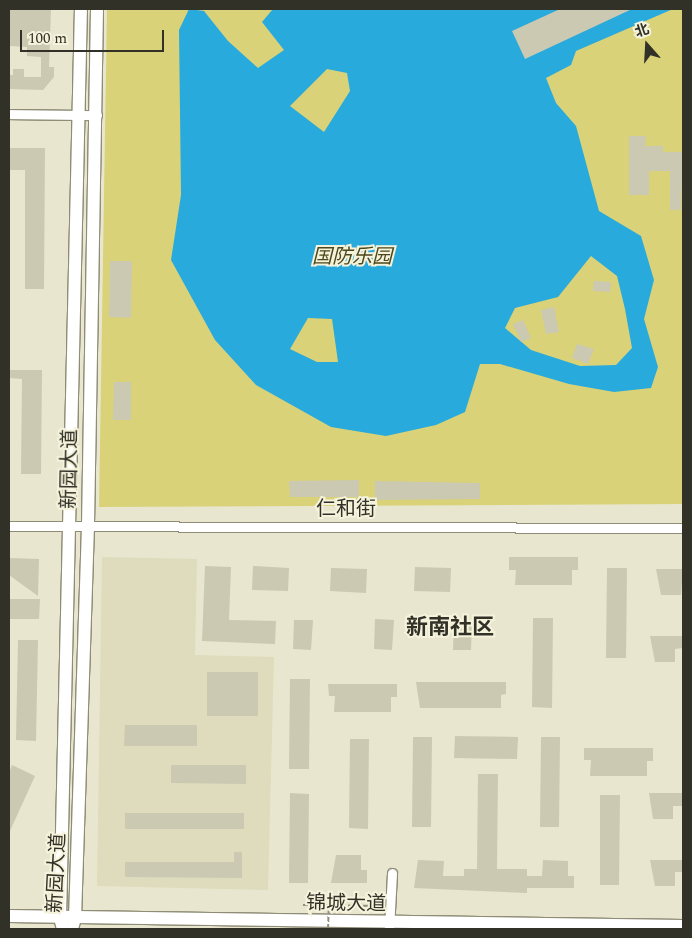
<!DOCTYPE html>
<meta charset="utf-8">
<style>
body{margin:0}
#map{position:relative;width:692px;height:938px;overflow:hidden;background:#e8e6ce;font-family:Spectral,"Noto Sans SC",serif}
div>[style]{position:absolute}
.built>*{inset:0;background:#dedcbd}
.green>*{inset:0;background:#dad278}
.water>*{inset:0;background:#28aadc}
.building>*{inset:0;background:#cbc9b2}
.path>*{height:2px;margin-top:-1px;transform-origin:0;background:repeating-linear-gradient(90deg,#908f7e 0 5px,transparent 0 7.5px)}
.roads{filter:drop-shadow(1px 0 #8e8c76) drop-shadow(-1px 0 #8e8c76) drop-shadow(0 1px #8e8c76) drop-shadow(0 -1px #8e8c76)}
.street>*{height:9px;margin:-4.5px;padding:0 4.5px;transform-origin:4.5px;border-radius:4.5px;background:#fff}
.secondary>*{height:12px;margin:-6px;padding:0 6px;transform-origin:6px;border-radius:6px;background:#fff}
.path-bridge>*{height:2px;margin-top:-1px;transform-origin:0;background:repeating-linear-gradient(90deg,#908f7e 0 5px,transparent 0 7.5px)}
span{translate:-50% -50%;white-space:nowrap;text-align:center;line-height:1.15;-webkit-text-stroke:4px #f5f3db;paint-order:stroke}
.park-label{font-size:20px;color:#4d481c;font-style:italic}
.street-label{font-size:20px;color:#323128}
.quarter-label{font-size:22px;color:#323128;font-weight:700}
.frame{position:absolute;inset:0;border:10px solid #323128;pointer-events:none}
.north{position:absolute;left:622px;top:20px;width:50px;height:50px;-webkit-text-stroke:4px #f5f3db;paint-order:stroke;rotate:341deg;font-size:14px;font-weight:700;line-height:20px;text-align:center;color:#323128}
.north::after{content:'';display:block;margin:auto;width:18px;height:22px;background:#323128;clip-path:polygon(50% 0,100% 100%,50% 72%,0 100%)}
.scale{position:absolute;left:20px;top:30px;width:144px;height:22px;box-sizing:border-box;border:2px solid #323128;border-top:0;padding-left:6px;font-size:15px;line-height:18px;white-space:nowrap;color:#323128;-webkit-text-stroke:4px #f5f3db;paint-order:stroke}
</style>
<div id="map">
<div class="built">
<div style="clip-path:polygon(102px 557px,197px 559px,195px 655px,274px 657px,268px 890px,97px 886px)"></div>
</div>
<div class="green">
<div style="clip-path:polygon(107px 9px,683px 9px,683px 504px,99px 507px)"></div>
</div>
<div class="water">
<div style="clip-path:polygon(evenodd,189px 9px,204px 11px,228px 41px,258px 68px,284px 50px,262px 22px,273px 9px,673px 9px,576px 51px,571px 65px,546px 78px,556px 103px,576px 126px,599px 211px,641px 236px,654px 280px,644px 319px,658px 367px,651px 388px,614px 392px,569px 384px,500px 364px,480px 364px,465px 412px,436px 425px,386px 436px,331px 427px,256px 385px,215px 340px,171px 260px,181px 195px,179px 30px,189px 9px,327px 69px,347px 73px,350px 91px,324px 132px,290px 106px,327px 69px,189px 9px,591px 256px,617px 276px,625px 309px,632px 348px,616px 365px,580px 366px,531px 350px,505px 328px,515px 308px,558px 297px,591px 256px,189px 9px,308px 318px,332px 319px,338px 362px,317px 362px,290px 349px,308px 318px)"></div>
</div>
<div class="building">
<div style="clip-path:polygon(9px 9px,51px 9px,49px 67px,54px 67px,54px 77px,43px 90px,9px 89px,9px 75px,13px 75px,13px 69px,24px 69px,24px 77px,41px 77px,41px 57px,27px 56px,27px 47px,10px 46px)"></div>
<div style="clip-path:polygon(560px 9px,632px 9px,525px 59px,512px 31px)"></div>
<div style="clip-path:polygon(629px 136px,646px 136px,645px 146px,663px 146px,663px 152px,683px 152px,681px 210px,670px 210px,670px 171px,649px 171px,649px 195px,629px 195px)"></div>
<div style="clip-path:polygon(9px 148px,45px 148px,44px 289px,25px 289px,25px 170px,9px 170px)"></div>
<div style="clip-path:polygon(110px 261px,132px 261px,131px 318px,109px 317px)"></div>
<div style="clip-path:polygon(594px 281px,611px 282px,610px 292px,593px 291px)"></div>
<div style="clip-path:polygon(554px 307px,559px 332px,546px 334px,541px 310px)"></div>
<div style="clip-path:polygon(523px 320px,531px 338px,521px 342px,513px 324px)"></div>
<div style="clip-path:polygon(577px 344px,594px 349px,588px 364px,572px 358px)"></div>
<div style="clip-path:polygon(9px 370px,42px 370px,41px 474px,21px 474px,22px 379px,9px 378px)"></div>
<div style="clip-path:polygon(114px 382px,131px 382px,131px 420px,113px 420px)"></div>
<div style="clip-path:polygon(359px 480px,359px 497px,290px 497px,289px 481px)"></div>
<div style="clip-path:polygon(375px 481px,480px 483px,480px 499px,375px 500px)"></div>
<div style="clip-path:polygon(509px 557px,578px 557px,578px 570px,572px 570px,572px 585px,515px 585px,516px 570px,509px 570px)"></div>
<div style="clip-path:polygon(9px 558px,39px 559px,38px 596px,9px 575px)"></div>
<div style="clip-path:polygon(205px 566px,231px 567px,229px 620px,276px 621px,275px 644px,202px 641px)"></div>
<div style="clip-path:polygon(253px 566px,289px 568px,288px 591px,252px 590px)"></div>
<div style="clip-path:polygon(415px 567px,451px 568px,450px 592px,414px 591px)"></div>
<div style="clip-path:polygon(331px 568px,367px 569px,366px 593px,330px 591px)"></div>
<div style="clip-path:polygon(607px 568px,627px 568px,626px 658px,606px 658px)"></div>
<div style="clip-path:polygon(656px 569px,683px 569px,681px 595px,661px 595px)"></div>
<div style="clip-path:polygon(9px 599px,40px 599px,39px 619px,9px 619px)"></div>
<div style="clip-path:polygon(533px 618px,553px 618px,552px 708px,532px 707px)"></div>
<div style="clip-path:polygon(375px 619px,394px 620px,392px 650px,374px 649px)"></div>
<div style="clip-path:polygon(294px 620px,313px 620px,311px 650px,293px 649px)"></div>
<div style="clip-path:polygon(454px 620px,472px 621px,471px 650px,453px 650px)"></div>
<div style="clip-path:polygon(650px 636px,683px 636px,683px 648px,675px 649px,675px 662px,655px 662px)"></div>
<div style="clip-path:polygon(18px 640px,38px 640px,36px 741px,16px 740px)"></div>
<div style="clip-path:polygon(207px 672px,258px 672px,258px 716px,207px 716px)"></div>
<div style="clip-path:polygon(290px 679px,310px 679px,309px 769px,289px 769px)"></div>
<div style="clip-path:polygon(416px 682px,506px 682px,506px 694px,501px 695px,501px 708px,420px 708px)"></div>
<div style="clip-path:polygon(328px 684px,397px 684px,397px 697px,391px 697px,391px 712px,334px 712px,335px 696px,329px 696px)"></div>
<div style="clip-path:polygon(125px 725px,197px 725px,197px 746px,124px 746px)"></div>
<div style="clip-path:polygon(455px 736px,518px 737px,517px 759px,454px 758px)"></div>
<div style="clip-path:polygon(413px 737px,432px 737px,431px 827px,412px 827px)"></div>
<div style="clip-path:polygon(541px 737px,560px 737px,559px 827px,540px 827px)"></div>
<div style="clip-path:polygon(350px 739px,369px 739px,368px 829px,349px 828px)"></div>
<div style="clip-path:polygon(584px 748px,653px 748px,653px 761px,647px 761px,647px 776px,590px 776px,591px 760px,584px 760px)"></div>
<div style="clip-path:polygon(12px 765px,35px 776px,9px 833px,9px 773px)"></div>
<div style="clip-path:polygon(171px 765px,246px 765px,246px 784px,171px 783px)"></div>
<div style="clip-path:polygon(478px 774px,498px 774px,497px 869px,527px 869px,527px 876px,542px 876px,543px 860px,568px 861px,568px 876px,574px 876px,574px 888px,527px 888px,527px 893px,414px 888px,418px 860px,444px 861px,443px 876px,464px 876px,464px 869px,477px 869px)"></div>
<div style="clip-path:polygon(290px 793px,309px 794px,308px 883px,289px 883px)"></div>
<div style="clip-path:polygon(649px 793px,683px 793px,683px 806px,673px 806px,673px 819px,653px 819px)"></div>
<div style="clip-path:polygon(600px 795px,620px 795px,619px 885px,600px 885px)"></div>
<div style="clip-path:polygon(125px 813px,244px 813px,244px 829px,125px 829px)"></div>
<div style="clip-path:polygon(234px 852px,242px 852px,242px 878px,125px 877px,125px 862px,234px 862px)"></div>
<div style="clip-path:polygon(336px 855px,361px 855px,361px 870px,367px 870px,367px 883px,331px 883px)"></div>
<div style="clip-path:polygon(650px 860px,683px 860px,683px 872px,675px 872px,675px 886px,655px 886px)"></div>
</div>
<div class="path">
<div style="left:303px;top:905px;width:78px;rotate:0.7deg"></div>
</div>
<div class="roads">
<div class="street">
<div style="left:9px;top:114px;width:88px;rotate:0.7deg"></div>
<div style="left:9px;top:526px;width:674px;rotate:0.17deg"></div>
<div style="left:389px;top:929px;width:56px;rotate:-86.9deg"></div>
</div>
<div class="secondary">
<div style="left:9px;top:916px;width:674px;rotate:0.85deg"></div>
<div style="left:63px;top:929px;width:11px;rotate:-105deg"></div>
<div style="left:60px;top:918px;width:909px;rotate:-88.68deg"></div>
<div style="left:72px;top:929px;width:11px;rotate:-75deg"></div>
<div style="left:75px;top:918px;width:393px;rotate:-88.1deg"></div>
<div style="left:88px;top:525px;width:516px;rotate:-89deg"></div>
</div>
</div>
<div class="path-bridge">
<div style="left:328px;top:929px;width:24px;rotate:-88deg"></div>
</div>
<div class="park-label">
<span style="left:352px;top:257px">国防乐园</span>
</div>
<div class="street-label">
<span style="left:70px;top:469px;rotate:-89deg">新园大道</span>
<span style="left:346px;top:509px">仁和街</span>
<span style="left:57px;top:873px;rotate:-87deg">新园大道</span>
<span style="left:346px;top:904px;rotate:1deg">锦城大道</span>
</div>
<div class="quarter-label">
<span style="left:450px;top:628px">新南社区</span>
</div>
<div class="frame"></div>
<div class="north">北</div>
<div class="scale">100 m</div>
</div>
